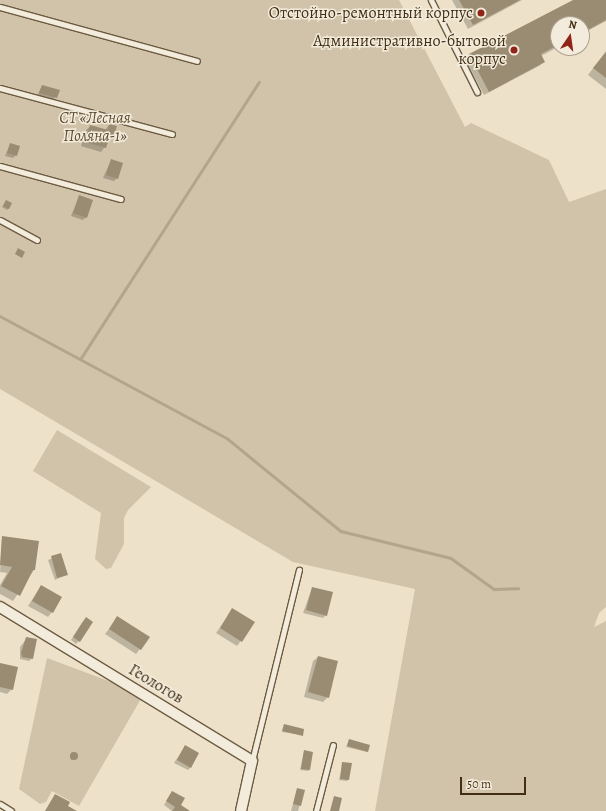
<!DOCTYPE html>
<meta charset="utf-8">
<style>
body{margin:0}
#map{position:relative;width:606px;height:811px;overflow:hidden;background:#ede2c9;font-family:Alegreya,serif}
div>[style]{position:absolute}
.green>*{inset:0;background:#d0c3aa}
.shadow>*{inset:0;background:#0003}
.stream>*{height:2.5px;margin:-1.25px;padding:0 1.25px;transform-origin:1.25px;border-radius:1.25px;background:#b3a58b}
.building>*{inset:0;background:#9a8c72}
.round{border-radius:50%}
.roads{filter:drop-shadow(1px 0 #6c5b40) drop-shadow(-1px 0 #6c5b40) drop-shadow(0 1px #6c5b40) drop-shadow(0 -1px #6c5b40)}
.lane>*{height:5px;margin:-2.5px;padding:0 2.5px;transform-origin:2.5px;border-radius:2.5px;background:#f3ecdc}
.street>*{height:10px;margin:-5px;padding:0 5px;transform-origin:5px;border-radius:5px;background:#f3ecdc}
.dots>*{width:11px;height:11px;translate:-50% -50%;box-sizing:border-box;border:2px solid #f3ecdc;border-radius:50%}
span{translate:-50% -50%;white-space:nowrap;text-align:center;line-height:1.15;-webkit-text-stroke:3px #f3ecdc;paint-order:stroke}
.poi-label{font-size:16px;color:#412e13}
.right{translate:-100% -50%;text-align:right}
.park-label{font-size:16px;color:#5e4c31;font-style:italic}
.street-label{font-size:16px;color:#412e13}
.north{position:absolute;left:550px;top:16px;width:40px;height:40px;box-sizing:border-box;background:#f3ecdc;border:1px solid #aca08c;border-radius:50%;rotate:13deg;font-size:11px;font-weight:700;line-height:16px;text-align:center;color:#412e13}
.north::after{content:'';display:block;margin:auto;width:14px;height:18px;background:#8f2418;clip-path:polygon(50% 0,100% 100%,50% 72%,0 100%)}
.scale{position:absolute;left:460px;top:777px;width:66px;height:18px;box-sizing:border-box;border:2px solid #412e13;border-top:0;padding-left:5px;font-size:12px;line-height:14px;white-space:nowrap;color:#412e13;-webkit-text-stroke:3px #f3ecdc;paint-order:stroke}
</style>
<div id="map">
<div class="green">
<div style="clip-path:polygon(0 0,399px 0,465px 127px,471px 123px,549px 160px,569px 202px,606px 189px,606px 607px,599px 613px,594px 627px,606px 621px,606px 811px,375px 811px,415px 589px,293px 562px,0 389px)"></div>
<div style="clip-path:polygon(57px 430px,151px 487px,128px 510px,124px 518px,124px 544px,111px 568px,106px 569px,95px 559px,101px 513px,33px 471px)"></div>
<div style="clip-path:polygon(47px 658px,114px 683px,142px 697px,79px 806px,52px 791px,46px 802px,40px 804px,19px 789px)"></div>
</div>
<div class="shadow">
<div style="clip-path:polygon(452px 0,522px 0,468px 29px)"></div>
<div style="clip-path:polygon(575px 0,606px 0,606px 21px,582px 34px,582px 24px,558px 24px,558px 47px,541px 56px,544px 62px,539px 66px,484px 95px,465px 60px)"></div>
<div style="clip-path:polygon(606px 51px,606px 89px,588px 75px)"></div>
<div style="clip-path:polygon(42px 86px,58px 91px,53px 101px,37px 96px)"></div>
<div style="clip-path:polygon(109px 125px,113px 136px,101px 152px,81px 146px,86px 130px,91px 126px,105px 130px)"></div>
<div style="clip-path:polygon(10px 144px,16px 155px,13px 158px,5px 156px)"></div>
<div style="clip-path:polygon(111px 160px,117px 178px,114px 181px,103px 178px)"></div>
<div style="clip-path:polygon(79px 197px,86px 217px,83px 220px,71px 216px)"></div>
<div style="clip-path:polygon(6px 201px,9px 208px,7px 210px,2px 207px)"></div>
<div style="clip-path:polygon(2px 538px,34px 570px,13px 601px,0 594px,0 585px,7px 573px,0 572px)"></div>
<div style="clip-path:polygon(60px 555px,66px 575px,55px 580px,48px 560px)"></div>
<div style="clip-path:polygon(41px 586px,52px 612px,48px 617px,28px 606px)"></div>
<div style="clip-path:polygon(312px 588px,326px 615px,323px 618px,303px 613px)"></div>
<div style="clip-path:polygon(233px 609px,254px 623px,237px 646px,216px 633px)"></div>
<div style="clip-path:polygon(118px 617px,140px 649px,136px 654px,105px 634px)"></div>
<div style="clip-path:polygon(83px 621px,79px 641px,76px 644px,71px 640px)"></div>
<div style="clip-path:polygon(27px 638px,32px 658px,29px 661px,20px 659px,20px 647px)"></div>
<div style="clip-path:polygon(318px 657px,328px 697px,323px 702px,304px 697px,313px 661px)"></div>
<div style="clip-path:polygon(0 663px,12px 689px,7px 694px,0 692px)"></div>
<div style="clip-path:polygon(284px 726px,302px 735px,282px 732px)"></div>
<div style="clip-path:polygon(349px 740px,369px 746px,367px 752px,346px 747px)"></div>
<div style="clip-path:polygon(185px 746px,191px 767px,188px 770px,174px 763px)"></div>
<div style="clip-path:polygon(304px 751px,309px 770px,308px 771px,300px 770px)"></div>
<div style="clip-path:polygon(75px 754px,76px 758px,71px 760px,70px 756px)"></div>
<div style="clip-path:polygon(343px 763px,348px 780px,347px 781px,339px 780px)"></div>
<div style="clip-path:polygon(297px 789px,304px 791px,298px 811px,291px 811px)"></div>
<div style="clip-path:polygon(172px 792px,180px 806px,188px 811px,172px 811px,164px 805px)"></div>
</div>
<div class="stream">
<div style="left:0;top:316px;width:259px;rotate:28.3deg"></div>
<div style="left:228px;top:439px;width:146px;rotate:39.2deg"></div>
<div style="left:341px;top:531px;width:113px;rotate:13.8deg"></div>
<div style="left:451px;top:558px;width:53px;rotate:35.8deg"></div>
<div style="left:494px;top:589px;width:24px;rotate:-2deg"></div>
<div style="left:81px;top:358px;width:328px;rotate:-57.2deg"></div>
</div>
<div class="building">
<div style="clip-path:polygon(459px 0,520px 0,473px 25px)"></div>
<div style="clip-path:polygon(573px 0,606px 0,606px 20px,582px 33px,582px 24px,558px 24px,558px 45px,541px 54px,545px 62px,489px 92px,469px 54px)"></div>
<div style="clip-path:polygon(606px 52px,606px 78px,593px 68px)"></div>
<div style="clip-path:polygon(42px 85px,60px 90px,57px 98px,39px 93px)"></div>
<div style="clip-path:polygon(109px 124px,117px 126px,114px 136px,110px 135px,106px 148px,85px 142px,90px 125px,108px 130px)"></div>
<div style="clip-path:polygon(10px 143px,20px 146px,17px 156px,7px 153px)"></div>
<div style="clip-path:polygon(111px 159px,123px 163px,118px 179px,106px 175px)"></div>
<div style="clip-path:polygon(79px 195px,93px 200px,87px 218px,73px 213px)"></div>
<div style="clip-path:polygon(6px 200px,12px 203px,9px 209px,3px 206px)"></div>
<div style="clip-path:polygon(18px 248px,25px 252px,22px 258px,15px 254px)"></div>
<div style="clip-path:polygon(2px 536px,39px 541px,35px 570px,33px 570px,20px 596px,1px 586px,12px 567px,0 565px)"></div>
<div style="clip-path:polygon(61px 553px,68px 575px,57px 578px,51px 556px)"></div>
<div style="clip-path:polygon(41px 585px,62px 597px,53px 613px,32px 601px)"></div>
<div style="clip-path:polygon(312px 587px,333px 592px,327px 616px,306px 610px)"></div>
<div style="clip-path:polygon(232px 608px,255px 622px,242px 642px,220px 628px)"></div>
<div style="clip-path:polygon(117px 616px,150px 637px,141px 650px,109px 629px)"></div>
<div style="clip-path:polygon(86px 617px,93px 622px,80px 642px,73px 637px)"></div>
<div style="clip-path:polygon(26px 637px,37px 639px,33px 659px,22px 657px,21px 653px)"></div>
<div style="clip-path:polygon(318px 656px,338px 661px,329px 698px,308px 692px)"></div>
<div style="clip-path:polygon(0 663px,18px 667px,13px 690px,0 687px)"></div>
<div style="clip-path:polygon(284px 724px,304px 729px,303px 736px,282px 731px)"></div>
<div style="clip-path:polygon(349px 739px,370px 745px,368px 752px,347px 746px)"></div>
<div style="clip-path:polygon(185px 745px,199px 753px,191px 768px,177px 760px)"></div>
<div style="clip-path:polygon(304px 750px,313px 752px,310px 770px,301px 769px)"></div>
<div class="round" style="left:70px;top:752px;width:8px;height:8px"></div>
<div style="clip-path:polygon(342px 762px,352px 763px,349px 780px,340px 779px)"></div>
<div style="clip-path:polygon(297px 788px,305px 790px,301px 806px,293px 804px)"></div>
<div style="clip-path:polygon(172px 791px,185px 798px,181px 805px,190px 811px,172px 811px,175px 807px,166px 801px)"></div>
<div style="clip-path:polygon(55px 794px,70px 802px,68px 806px,77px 811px,45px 811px)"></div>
<div style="clip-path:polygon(334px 796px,342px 798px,339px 811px,330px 811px)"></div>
</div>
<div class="roads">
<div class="lane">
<div style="left:431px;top:0;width:103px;rotate:63.4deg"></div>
<div style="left:0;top:7px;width:204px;rotate:15.3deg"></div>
<div style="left:0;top:88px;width:178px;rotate:15deg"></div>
<div style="left:0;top:166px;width:125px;rotate:15.3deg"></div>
<div style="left:0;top:220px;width:42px;rotate:28.4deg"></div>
<div style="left:252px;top:761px;width:197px;rotate:-76.2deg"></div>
<div style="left:0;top:804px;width:13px;rotate:32deg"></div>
<div style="left:316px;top:811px;width:68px;rotate:-75.6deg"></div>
</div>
<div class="street">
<div style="left:0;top:607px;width:295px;rotate:31.4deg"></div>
<div style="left:252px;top:761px;width:51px;rotate:102.4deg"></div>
</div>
</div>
<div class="dots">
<div style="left:481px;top:13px;background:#8f2418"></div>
<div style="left:514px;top:50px;background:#8f2418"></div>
</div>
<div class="poi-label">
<span class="right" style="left:473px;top:13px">Отстойно-ремонтный корпус</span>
<span class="right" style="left:506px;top:50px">Административно-бытовой<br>корпус</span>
</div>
<div class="park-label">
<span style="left:95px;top:127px">СТ «Лесная<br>Поляна-1»</span>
</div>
<div class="street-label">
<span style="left:156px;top:684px;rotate:31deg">Геологов</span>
</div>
<div class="north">N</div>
<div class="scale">50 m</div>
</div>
